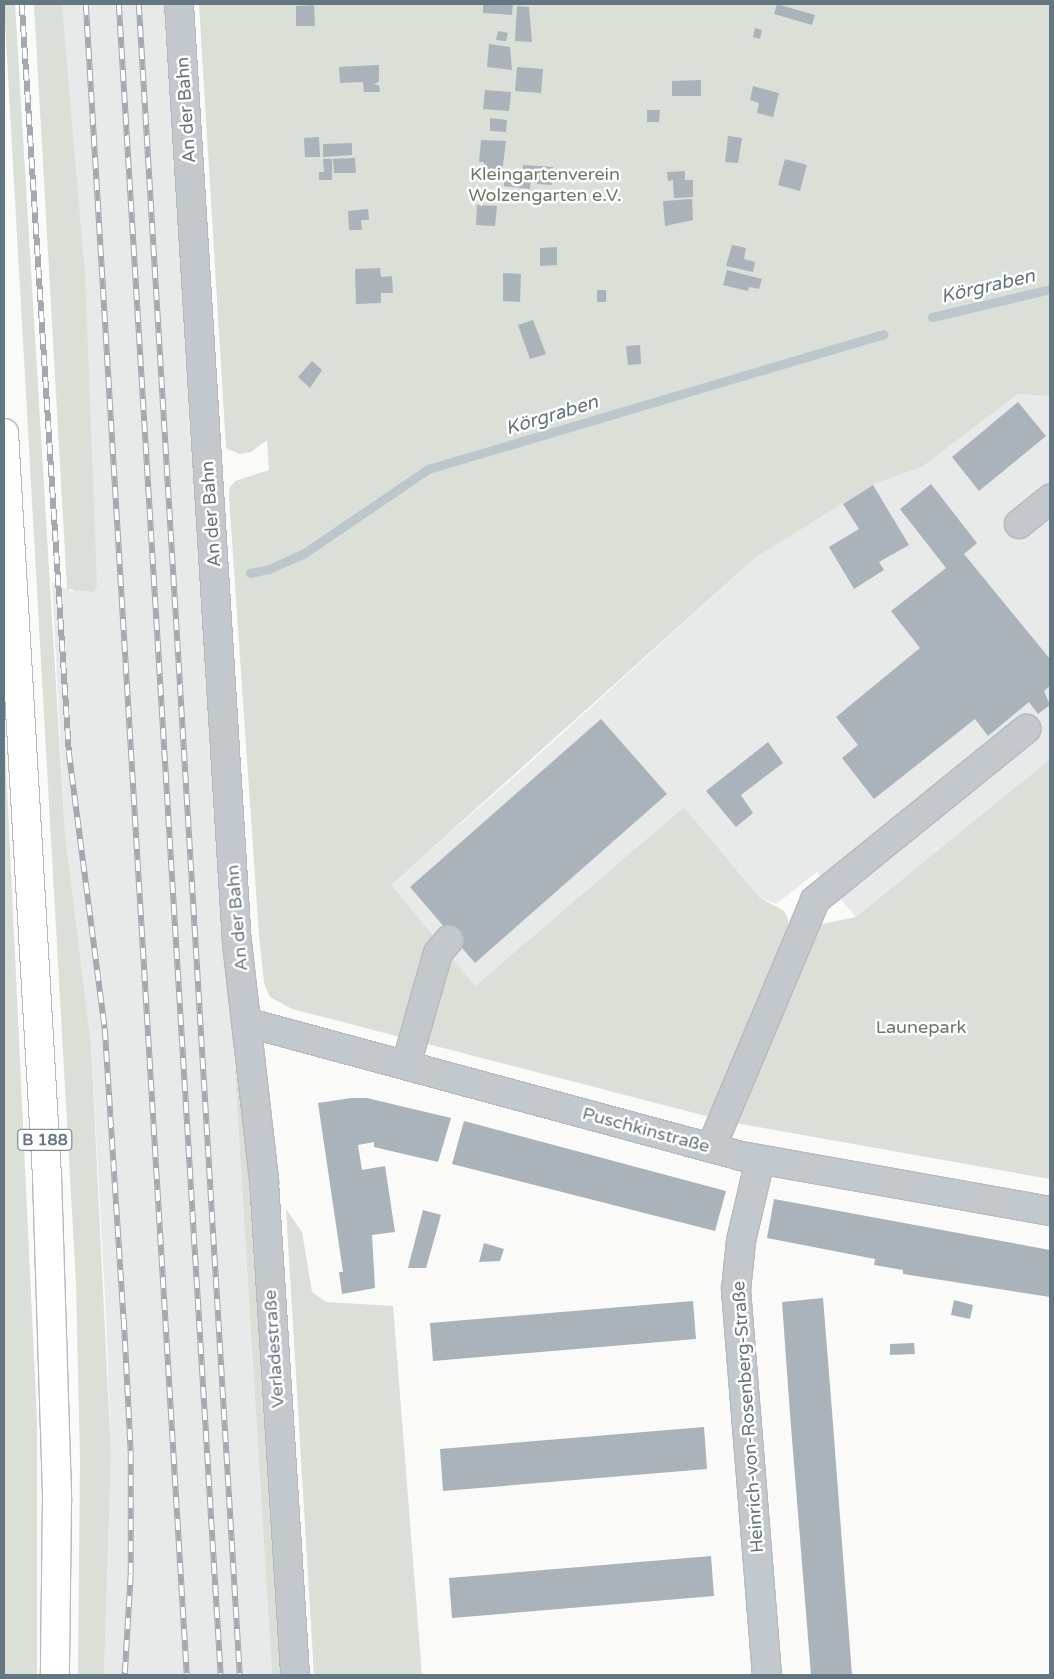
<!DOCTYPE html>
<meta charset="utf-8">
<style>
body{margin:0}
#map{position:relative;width:1054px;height:1679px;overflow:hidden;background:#fafaf8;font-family:"Varela Round",sans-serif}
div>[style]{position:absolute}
.built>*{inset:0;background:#e8e9e9}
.green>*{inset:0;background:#dadfd7}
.stream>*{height:9px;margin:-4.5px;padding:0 4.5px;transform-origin:4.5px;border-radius:4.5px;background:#bbc7cb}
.building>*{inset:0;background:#aab3b9}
.roads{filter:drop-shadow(1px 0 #b5babe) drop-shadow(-1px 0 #b5babe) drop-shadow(0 1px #b5babe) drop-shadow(0 -1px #b5babe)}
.minor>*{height:28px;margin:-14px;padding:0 14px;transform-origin:14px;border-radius:14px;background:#c3c8cc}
.major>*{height:28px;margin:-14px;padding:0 14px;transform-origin:14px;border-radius:14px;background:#fff}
.rail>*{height:5.5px;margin-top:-2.75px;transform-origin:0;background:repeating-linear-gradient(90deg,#fff 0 11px,#a2aab0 0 22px);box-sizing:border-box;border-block:1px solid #a2aab0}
span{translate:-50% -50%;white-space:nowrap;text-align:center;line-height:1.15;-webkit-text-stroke:5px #fff;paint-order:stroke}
.shield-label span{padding:1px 4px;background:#fff;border:1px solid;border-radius:4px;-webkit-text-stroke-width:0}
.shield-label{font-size:16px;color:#657683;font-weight:700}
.street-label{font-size:18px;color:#657683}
.park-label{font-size:18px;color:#687a64}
.water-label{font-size:19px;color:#60757c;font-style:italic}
.frame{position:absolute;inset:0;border:5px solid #657683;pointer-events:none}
</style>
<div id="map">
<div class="built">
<div style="clip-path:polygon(62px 4px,169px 4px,272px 1675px,104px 1675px,111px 1454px,106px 1316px,91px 1045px,65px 834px,52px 582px,73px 592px,85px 272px)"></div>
<div style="clip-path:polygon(1018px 394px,1050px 396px,1050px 759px,856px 917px,817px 872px,776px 904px,760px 898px,684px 807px,475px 986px,390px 885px,522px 770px,755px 558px,874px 484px,922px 467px)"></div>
</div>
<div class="green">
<div style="clip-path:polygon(4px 4px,15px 4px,65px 834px,91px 1045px,111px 1454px,104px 1675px,78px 1675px,80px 1459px,76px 1283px)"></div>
<div style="clip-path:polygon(34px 4px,62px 4px,85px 272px,97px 586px,94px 592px,67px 589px)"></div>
<div style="clip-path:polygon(199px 4px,1050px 4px,1050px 396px,1018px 394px,922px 467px,874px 484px,755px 558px,391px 885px,475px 986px,684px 807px,760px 898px,784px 911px,788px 919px,788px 930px,710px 1117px,292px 1009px,270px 997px,264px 983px,259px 935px,229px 497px,230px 487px,235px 481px,269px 470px,267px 440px,251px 452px,239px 454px,226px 448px)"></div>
<div style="clip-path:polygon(4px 723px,37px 1420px,37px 1675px,4px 1675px)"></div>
<div style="clip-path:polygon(1050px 759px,1050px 1179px,736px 1123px,816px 925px,856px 917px)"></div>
<div style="clip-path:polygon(234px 1057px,249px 1179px,281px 1675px,272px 1675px)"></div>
<div style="clip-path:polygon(286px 1209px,302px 1232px,312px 1292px,326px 1302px,393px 1306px,422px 1675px,314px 1675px)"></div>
</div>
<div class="stream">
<div style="left:932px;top:317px;width:121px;rotate:-13.3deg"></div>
<div style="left:250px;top:573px;width:19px;rotate:-12deg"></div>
<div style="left:269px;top:569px;width:37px;rotate:-24deg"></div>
<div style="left:303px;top:554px;width:151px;rotate:-34.2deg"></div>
<div style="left:428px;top:469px;width:475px;rotate:-16.5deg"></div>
</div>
<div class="building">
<div style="clip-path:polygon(483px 4px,513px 4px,512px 15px,483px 13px)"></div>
<div style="clip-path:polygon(777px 4px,815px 15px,812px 25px,774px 14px)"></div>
<div style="clip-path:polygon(314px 5px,315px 26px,296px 26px,296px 6px)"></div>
<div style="clip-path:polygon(517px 6px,529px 7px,532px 42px,515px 41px)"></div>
<div style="clip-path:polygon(755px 28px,762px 30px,760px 39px,753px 37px)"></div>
<div style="clip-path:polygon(498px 31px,508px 33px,506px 41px,496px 40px)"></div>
<div style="clip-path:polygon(489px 44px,510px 47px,512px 70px,487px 67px)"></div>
<div style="clip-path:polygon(379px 65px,379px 81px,374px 85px,379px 85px,380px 92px,364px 92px,363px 82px,340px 83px,339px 67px)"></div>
<div style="clip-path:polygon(517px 67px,543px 69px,541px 93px,515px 91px)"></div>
<div style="clip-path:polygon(701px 80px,701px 96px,672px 96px,672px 81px)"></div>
<div style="clip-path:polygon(753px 86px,779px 93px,773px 117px,757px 113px,759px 103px,750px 100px)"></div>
<div style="clip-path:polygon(485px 90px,511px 92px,509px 111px,483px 109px)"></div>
<div style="clip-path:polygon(647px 110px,660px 110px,659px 122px,647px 122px)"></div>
<div style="clip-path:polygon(490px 118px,507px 120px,506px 132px,490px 131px)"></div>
<div style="clip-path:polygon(728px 136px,742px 138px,738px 163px,725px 162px)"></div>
<div style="clip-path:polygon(319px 137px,320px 157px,305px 157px,304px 138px)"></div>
<div style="clip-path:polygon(481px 140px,506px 141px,502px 173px,483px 172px,484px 162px,479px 162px)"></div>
<div style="clip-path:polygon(352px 143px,352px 155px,323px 157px,323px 144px)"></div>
<div style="clip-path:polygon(355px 158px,356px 173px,334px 173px,333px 159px)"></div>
<div style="clip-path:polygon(323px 159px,332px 159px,332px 180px,319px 180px,319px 172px,324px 172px)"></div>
<div style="clip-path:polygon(785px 159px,807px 165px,800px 191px,778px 185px)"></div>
<div style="clip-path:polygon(523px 165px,553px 167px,552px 185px,537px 184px,538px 177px,531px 177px,530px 189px,504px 186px,504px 174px,522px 176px)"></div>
<div style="clip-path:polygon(685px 171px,685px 180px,693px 180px,693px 197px,674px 198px,673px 180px,668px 181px,667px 172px)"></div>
<div style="clip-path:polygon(692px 199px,693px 220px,665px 226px,663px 201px)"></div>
<div style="clip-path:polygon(477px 205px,497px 206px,495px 226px,476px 225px)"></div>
<div style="clip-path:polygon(368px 209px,369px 220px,361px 220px,362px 230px,349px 230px,348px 211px)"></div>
<div style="clip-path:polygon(732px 245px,746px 248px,744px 259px,755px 262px,753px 272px,726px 266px)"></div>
<div style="clip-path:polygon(557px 247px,557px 265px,540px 266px,540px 248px)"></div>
<div style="clip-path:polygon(380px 268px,381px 277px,392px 276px,393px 293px,381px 293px,381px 303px,356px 304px,355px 269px)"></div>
<div style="clip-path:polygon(727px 270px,762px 279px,759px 289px,749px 287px,748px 291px,723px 285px)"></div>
<div style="clip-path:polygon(503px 273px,521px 274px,520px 302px,503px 301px)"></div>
<div style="clip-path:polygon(597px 290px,606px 290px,606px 302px,597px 302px)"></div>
<div style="clip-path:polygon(533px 320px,546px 354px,530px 359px,518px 325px)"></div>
<div style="clip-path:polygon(640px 345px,641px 364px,628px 365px,626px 346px)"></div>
<div style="clip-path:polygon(312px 361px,322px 370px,310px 388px,298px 377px)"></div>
<div style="clip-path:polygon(1018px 402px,1046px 436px,979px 491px,952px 457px)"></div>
<div style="clip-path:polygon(931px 484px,977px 543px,964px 554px,1050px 659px,1050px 686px,1044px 691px,1050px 705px,1038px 714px,1029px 702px,988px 736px,975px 719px,874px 799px,842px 758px,858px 745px,836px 717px,920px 648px,891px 611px,946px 568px,900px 509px)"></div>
<div style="clip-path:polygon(873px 485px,909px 545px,879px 562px,884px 570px,854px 589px,829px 547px,859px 529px,843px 504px)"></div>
<div style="clip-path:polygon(601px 719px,667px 794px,475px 963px,410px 887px)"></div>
<div style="clip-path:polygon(768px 742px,783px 763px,741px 795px,753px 813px,736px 827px,706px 791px)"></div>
<div style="clip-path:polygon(351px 1098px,367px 1098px,451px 1118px,438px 1162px,374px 1147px,374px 1142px,358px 1145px,362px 1170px,385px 1166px,395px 1232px,372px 1235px,375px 1288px,342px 1294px,339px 1272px,343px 1272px,318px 1103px)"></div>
<div style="clip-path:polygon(464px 1121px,726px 1191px,715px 1231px,452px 1164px)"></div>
<div style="clip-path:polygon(774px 1199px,1050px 1250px,1050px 1297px,903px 1274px,903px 1270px,874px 1265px,875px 1259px,767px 1238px)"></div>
<div style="clip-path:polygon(423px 1210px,441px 1215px,426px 1268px,408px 1268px)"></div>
<div style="clip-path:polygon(484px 1243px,504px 1249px,500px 1261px,479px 1262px)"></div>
<div style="clip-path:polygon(823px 1298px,832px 1411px,852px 1675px,811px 1675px,790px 1414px,782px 1302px)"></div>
<div style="clip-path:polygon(954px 1300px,973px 1305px,970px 1319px,951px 1315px)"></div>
<div style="clip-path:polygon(693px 1301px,696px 1339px,433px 1361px,430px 1323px)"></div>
<div style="clip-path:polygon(914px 1343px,915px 1354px,890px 1355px,890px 1344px)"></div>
<div style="clip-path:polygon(704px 1427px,707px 1469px,443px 1491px,440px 1449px)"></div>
<div style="clip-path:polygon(711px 1556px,714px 1596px,452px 1618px,449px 1578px)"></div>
</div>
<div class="roads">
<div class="minor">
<div style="left:179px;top:4px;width:941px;rotate:86.47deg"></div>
<div style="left:237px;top:943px;width:240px;rotate:83.5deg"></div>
<div style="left:264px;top:1181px;width:495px;rotate:86.4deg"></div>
<div style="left:1019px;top:524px;width:40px;rotate:-39deg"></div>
<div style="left:249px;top:1023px;width:510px;rotate:15.13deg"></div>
<div style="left:741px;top:1156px;width:314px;rotate:10.1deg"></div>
<div style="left:406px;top:1065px;width:116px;rotate:-74.1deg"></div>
<div style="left:438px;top:953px;width:17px;rotate:-50deg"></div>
<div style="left:711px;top:1148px;width:269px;rotate:-67.2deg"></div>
<div style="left:815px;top:900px;width:272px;rotate:-39deg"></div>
<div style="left:760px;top:1160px;width:83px;rotate:103.2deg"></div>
<div style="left:741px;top:1241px;width:49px;rotate:95.8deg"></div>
<div style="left:736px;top:1290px;width:386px;rotate:85.4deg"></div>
</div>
<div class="major">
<div style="left:4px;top:433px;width:744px;rotate:86.69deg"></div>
<div style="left:47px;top:1176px;width:325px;rotate:88.2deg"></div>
<div style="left:57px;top:1501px;width:174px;rotate:90.7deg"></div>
</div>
</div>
<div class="rail">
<div style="left:22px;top:4px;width:749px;rotate:86.4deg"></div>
<div style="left:69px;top:752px;width:279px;rotate:82.6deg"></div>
<div style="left:105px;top:1029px;width:291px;rotate:86.3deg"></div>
<div style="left:124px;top:1319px;width:134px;rotate:87deg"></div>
<div style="left:131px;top:1453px;width:121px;rotate:90deg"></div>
<div style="left:131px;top:1574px;width:101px;rotate:93.4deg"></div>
<div style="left:86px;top:4px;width:1674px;rotate:86.54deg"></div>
<div style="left:119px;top:4px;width:1674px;rotate:86.51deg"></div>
<div style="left:139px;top:4px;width:1674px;rotate:86.54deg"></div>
</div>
<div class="shield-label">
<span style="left:45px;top:1140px">B 188</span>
</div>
<div class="street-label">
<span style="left:186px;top:110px;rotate:-94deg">An der Bahn</span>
<span style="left:211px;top:514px;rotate:-94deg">An der Bahn</span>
<span style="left:237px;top:918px;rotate:-95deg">An der Bahn</span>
<span style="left:646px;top:1130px;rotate:15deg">Puschkinstraße</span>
<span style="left:274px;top:1349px;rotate:-94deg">Verladestraße</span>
<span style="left:748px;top:1417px;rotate:-94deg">Heinrich-von-Rosenberg-Straße</span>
</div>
<div class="park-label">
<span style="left:545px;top:185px">Kleingartenverein<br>Wolzengarten e.V.</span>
<span style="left:921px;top:1027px">Launepark</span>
</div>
<div class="water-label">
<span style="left:988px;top:287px;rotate:-13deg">Körgraben</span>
<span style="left:552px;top:416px;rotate:-17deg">Körgraben</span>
</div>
<div class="frame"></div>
</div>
